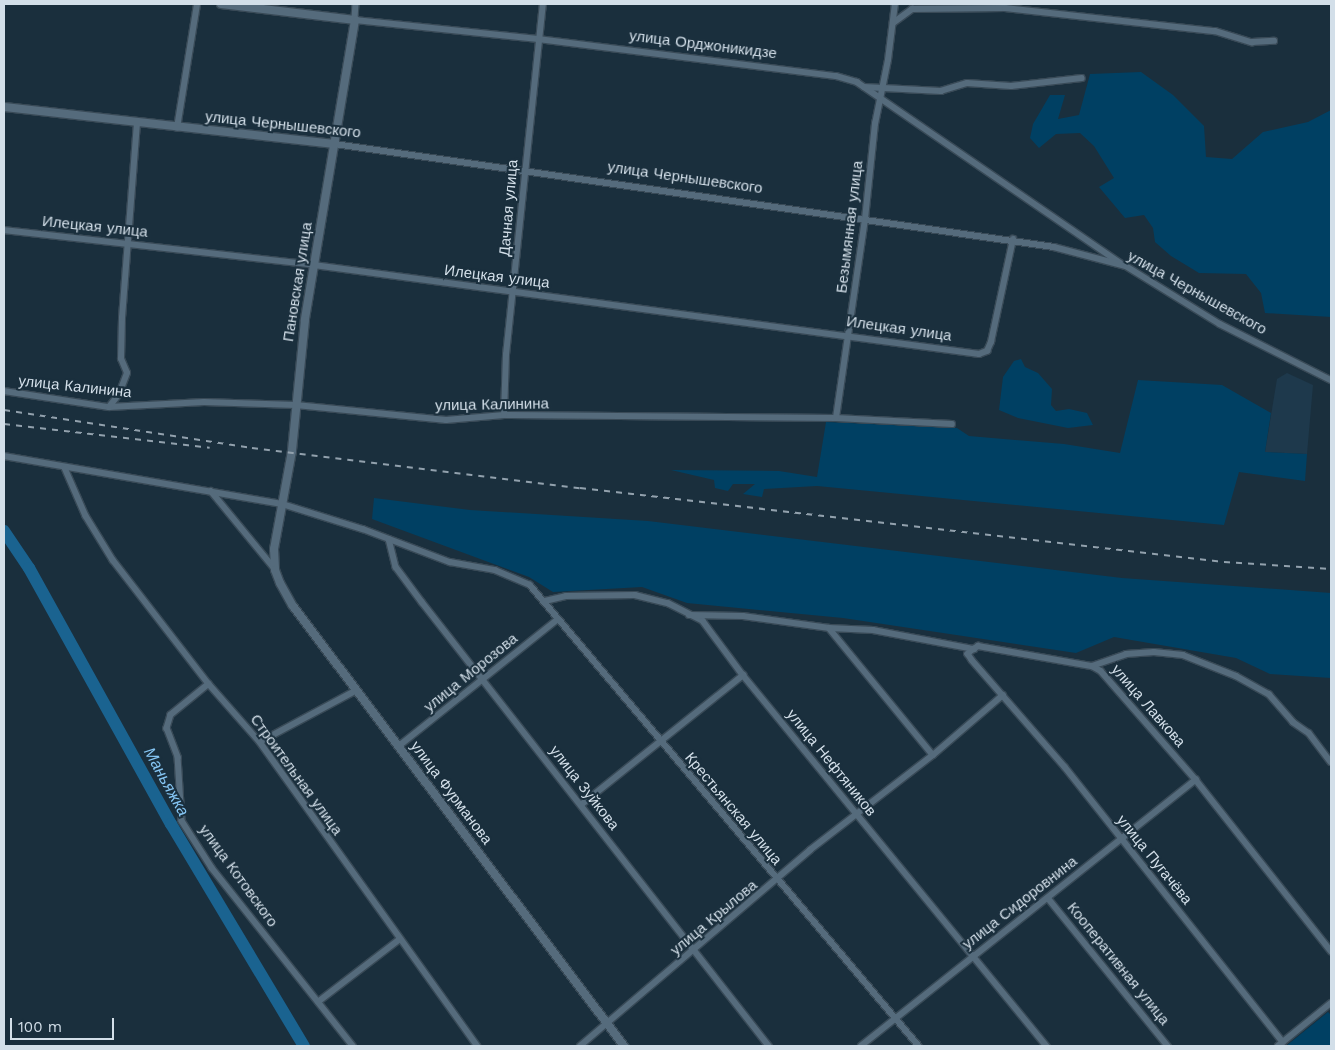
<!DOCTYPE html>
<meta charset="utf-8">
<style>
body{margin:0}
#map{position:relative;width:1335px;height:1050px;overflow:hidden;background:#1a2f3d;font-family:"Work Sans",sans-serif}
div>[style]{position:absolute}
.built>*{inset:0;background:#1e394c}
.green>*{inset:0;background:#004063}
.river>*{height:12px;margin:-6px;padding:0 6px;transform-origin:6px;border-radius:6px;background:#1a6390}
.roads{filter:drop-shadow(1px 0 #394a57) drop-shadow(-1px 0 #394a57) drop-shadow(0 1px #394a57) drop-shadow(0 -1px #394a57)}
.street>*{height:5.5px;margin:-2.75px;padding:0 2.75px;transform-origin:2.75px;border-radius:2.75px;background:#556b7c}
.secondary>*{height:8px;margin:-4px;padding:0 4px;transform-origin:4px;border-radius:4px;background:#556b7c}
.rail>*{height:2px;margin-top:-1px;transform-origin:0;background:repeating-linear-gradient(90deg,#92a1ad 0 6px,transparent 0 12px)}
span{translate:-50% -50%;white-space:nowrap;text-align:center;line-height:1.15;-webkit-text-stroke:4px #1a2f3d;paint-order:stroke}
.street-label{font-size:15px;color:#d3dfe9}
.water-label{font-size:16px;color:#86c6f4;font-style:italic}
.frame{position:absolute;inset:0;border:5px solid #d3dfe9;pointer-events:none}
.scale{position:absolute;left:10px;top:1018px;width:104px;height:22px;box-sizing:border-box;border:2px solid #d3dfe9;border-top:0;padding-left:6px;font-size:15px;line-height:18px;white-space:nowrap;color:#d3dfe9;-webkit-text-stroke:4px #1a2f3d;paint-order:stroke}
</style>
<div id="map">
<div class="built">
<div style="clip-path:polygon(1287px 373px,1313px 385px,1307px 454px,1265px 452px,1277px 379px)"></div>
</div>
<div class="green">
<div style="clip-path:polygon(1141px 72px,1173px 95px,1204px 126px,1206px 157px,1232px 159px,1263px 132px,1308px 122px,1331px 110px,1331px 317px,1265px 313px,1261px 293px,1246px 274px,1199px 273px,1171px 256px,1155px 242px,1153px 228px,1144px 215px,1125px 218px,1099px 187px,1114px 178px,1094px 146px,1080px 133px,1056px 134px,1039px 148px,1030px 138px,1033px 124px,1050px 95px,1065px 95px,1058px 119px,1079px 115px,1090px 74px)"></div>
<div style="clip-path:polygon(1021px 359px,1025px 367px,1038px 373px,1052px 389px,1051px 405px,1056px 411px,1069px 409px,1087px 413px,1093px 425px,1068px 428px,1018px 418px,999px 410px,1003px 377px,1014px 361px)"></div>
<div style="clip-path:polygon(1138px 380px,1222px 385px,1271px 413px,1265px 452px,1307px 454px,1305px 481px,1239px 472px,1224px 525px,817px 486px,764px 489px,762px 497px,743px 494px,755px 484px,733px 484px,728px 491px,715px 488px,714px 480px,671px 470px,779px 471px,817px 477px,826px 422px,957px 428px,969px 436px,1064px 444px,1120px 453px)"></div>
<div style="clip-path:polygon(374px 498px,470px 510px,648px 521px,1122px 578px,1331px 593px,1331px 678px,1270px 674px,1236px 658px,1114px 637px,1076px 653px,843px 618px,687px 603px,642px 587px,553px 592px,529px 577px,372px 519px)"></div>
<div style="clip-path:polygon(1328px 1012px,1331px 1015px,1331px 1046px,1286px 1046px)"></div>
</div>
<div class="river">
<div style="left:4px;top:531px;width:45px;rotate:56deg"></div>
<div style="left:29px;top:568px;width:293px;rotate:61deg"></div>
<div style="left:171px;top:824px;width:259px;rotate:59.1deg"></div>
</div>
<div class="roads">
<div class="street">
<div style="left:356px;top:4px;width:16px;rotate:94deg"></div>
<div style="left:355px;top:20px;width:184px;rotate:5.9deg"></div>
<div style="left:538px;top:39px;width:300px;rotate:7.1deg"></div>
<div style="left:836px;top:76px;width:22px;rotate:16deg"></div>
<div style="left:857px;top:82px;width:321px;rotate:34.5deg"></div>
<div style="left:893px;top:23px;width:24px;rotate:-36deg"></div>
<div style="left:912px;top:9px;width:93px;rotate:-0.6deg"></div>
<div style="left:1005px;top:8px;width:211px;rotate:6.3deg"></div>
<div style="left:1215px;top:31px;width:39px;rotate:17deg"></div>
<div style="left:1252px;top:42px;width:22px;rotate:-3deg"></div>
<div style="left:864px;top:87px;width:77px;rotate:3deg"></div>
<div style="left:941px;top:91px;width:27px;rotate:-17deg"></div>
<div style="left:967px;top:83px;width:44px;rotate:3.9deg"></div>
<div style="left:1011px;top:86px;width:71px;rotate:-6.4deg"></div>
<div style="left:177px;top:128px;width:126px;rotate:-80.8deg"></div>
<div style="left:335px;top:144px;width:726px;rotate:8.15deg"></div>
<div style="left:1054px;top:247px;width:74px;rotate:14.8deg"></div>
<div style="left:1126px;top:266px;width:110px;rotate:31.7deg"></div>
<div style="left:1220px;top:324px;width:124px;rotate:26.8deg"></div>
<div style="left:4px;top:230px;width:312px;rotate:6.4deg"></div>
<div style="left:314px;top:265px;width:671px;rotate:7.62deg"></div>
<div style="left:979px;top:354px;width:9px;rotate:-21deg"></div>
<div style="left:987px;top:351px;width:10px;rotate:-66deg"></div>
<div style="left:991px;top:342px;width:105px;rotate:-77.9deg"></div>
<div style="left:4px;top:391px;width:106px;rotate:8.7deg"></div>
<div style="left:109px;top:407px;width:95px;rotate:-3deg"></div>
<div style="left:204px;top:402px;width:92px;rotate:1.9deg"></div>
<div style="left:296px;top:405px;width:151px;rotate:5.7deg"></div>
<div style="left:446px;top:420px;width:58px;rotate:-4.9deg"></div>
<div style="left:504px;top:415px;width:332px;rotate:0.5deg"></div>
<div style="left:836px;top:418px;width:116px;rotate:3deg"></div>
<div style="left:109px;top:407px;width:16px;rotate:-52deg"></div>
<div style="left:119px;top:394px;width:22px;rotate:-69deg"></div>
<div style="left:127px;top:373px;width:15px;rotate:-113deg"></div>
<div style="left:121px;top:359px;width:41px;rotate:-88.6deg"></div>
<div style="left:122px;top:318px;width:196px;rotate:-85.6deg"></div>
<div style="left:504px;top:415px;width:60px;rotate:-88.1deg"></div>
<div style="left:506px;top:355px;width:353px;rotate:-84deg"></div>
<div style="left:836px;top:418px;width:201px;rotate:-81.7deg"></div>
<div style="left:865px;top:219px;width:96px;rotate:-84deg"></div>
<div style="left:875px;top:124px;width:65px;rotate:-78.5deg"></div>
<div style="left:888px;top:60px;width:56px;rotate:-82.9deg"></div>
<div style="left:4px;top:456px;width:282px;rotate:9.8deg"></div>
<div style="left:282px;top:504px;width:85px;rotate:17.2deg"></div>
<div style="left:363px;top:529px;width:93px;rotate:20.8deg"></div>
<div style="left:450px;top:562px;width:46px;rotate:10.1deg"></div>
<div style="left:495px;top:570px;width:38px;rotate:23deg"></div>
<div style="left:530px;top:585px;width:603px;rotate:49.84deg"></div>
<div style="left:65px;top:468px;width:52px;rotate:66.4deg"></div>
<div style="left:86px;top:516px;width:52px;rotate:58.5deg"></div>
<div style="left:113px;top:560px;width:157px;rotate:52.3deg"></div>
<div style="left:209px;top:684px;width:77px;rotate:48.7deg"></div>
<div style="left:260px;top:742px;width:374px;rotate:54.4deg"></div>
<div style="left:211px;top:491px;width:101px;rotate:50.6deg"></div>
<div style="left:389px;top:539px;width:29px;rotate:76deg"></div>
<div style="left:396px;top:567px;width:44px;rotate:53.4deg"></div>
<div style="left:422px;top:602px;width:564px;rotate:51.99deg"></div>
<div style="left:545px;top:601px;width:22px;rotate:-13deg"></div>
<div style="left:566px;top:596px;width:69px;rotate:-0.8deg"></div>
<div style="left:635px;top:595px;width:34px;rotate:14deg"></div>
<div style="left:668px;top:603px;width:39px;rotate:27deg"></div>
<div style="left:703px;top:621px;width:67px;rotate:53.5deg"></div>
<div style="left:743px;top:675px;width:480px;rotate:50.7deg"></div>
<div style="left:689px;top:615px;width:54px;rotate:1.1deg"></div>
<div style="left:743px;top:616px;width:87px;rotate:7.9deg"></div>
<div style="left:829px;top:628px;width:44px;rotate:2.6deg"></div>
<div style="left:873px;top:630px;width:103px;rotate:10.7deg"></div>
<div style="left:974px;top:649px;width:5px;rotate:-37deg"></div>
<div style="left:978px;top:646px;width:116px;rotate:10deg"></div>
<div style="left:1092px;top:666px;width:10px;rotate:29deg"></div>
<div style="left:1101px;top:671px;width:145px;rotate:48.9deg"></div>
<div style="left:1196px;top:780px;width:218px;rotate:51.7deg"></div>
<div style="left:829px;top:628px;width:164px;rotate:50.7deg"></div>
<div style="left:974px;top:649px;width:8px;rotate:140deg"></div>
<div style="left:968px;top:654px;width:7px;rotate:56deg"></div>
<div style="left:972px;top:660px;width:142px;rotate:49deg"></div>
<div style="left:1065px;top:767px;width:351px;rotate:51.6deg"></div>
<div style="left:1092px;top:666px;width:36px;rotate:-19deg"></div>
<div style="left:1126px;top:654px;width:28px;rotate:-4deg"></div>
<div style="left:1154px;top:652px;width:29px;rotate:6deg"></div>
<div style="left:1183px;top:655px;width:57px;rotate:21.6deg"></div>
<div style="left:1236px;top:676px;width:38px;rotate:29deg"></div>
<div style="left:1269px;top:694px;width:37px;rotate:49deg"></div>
<div style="left:1293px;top:722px;width:19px;rotate:35deg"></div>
<div style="left:1309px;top:733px;width:36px;rotate:53deg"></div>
<div style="left:209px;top:684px;width:49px;rotate:140.8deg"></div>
<div style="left:171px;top:715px;width:14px;rotate:107deg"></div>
<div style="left:167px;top:728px;width:31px;rotate:69deg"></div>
<div style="left:178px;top:757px;width:64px;rotate:86.4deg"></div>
<div style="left:182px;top:821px;width:56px;rotate:57.4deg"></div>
<div style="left:212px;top:868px;width:227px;rotate:51.6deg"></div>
<div style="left:260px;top:742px;width:110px;rotate:-28.2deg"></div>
<div style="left:399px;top:746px;width:203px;rotate:-38.6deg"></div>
<div style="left:581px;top:805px;width:208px;rotate:-38.7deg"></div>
<div style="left:1048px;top:898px;width:191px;rotate:51deg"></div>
<div style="left:318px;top:1002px;width:103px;rotate:-37.5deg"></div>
<div style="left:580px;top:1046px;width:302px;rotate:-40.4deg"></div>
<div style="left:810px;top:850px;width:155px;rotate:-37.7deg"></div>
<div style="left:933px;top:755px;width:92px;rotate:-40.6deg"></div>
<div style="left:861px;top:1046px;width:428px;rotate:-38.5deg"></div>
<div style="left:1278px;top:1046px;width:68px;rotate:-39.1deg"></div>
</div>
<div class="secondary">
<div style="left:221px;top:4px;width:135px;rotate:6.8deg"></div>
<div style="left:355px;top:20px;width:304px;rotate:99.5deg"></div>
<div style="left:305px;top:320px;width:132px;rotate:95.7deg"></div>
<div style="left:292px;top:451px;width:100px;rotate:100.4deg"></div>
<div style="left:274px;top:549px;width:21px;rotate:87deg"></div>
<div style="left:275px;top:570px;width:14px;rotate:69deg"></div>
<div style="left:280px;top:583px;width:26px;rotate:61deg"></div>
<div style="left:293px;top:606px;width:551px;rotate:53.05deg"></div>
<div style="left:4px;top:107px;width:333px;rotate:6.4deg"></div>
</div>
</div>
<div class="rail">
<div style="left:4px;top:410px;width:251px;rotate:8.7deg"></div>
<div style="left:252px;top:448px;width:330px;rotate:7deg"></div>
<div style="left:580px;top:488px;width:648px;rotate:6.55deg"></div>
<div style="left:1224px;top:562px;width:107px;rotate:3.7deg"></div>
<div style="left:4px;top:424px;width:207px;rotate:6.6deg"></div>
</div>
<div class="street-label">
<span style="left:703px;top:45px;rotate:7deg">улица Орджоникидзе</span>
<span style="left:283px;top:125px;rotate:6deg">улица Чернышевского</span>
<span style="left:685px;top:178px;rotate:8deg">улица Чернышевского</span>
<span style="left:509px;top:208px;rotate:-85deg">Дачная улица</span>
<span style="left:95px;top:227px;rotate:6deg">Илецкая улица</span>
<span style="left:850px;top:227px;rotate:-83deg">Безымянная улица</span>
<span style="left:497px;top:277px;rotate:7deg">Илецкая улица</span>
<span style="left:298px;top:282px;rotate:-81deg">Пановская улица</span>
<span style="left:1197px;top:293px;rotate:29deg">улица Чернышевского</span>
<span style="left:899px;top:329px;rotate:8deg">Илецкая улица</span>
<span style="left:75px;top:387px;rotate:6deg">улица Калинина</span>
<span style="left:492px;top:405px;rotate:-1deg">улица Калинина</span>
<span style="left:471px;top:673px;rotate:-39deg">улица Морозова</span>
<span style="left:1148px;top:706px;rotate:49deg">улица Лавкова</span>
<span style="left:831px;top:763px;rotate:51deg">улица Нефтяников</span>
<span style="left:296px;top:775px;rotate:54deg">Строительная улица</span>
<span style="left:584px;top:788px;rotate:52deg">улица Зуйкова</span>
<span style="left:451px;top:793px;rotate:53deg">улица Фурманова</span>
<span style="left:733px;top:809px;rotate:50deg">Крестьянская улица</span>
<span style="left:1154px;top:860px;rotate:51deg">улица Пугачёва</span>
<span style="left:238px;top:876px;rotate:54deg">улица Котовского</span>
<span style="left:1020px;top:903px;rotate:-38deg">улица Сидоровнина</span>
<span style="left:714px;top:918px;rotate:-40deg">улица Крылова</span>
<span style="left:1118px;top:964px;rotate:51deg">Кооперативная улица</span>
</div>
<div class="water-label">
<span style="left:166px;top:782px;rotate:61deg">Маньяжка</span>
</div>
<div class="frame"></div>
<div class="scale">100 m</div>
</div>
